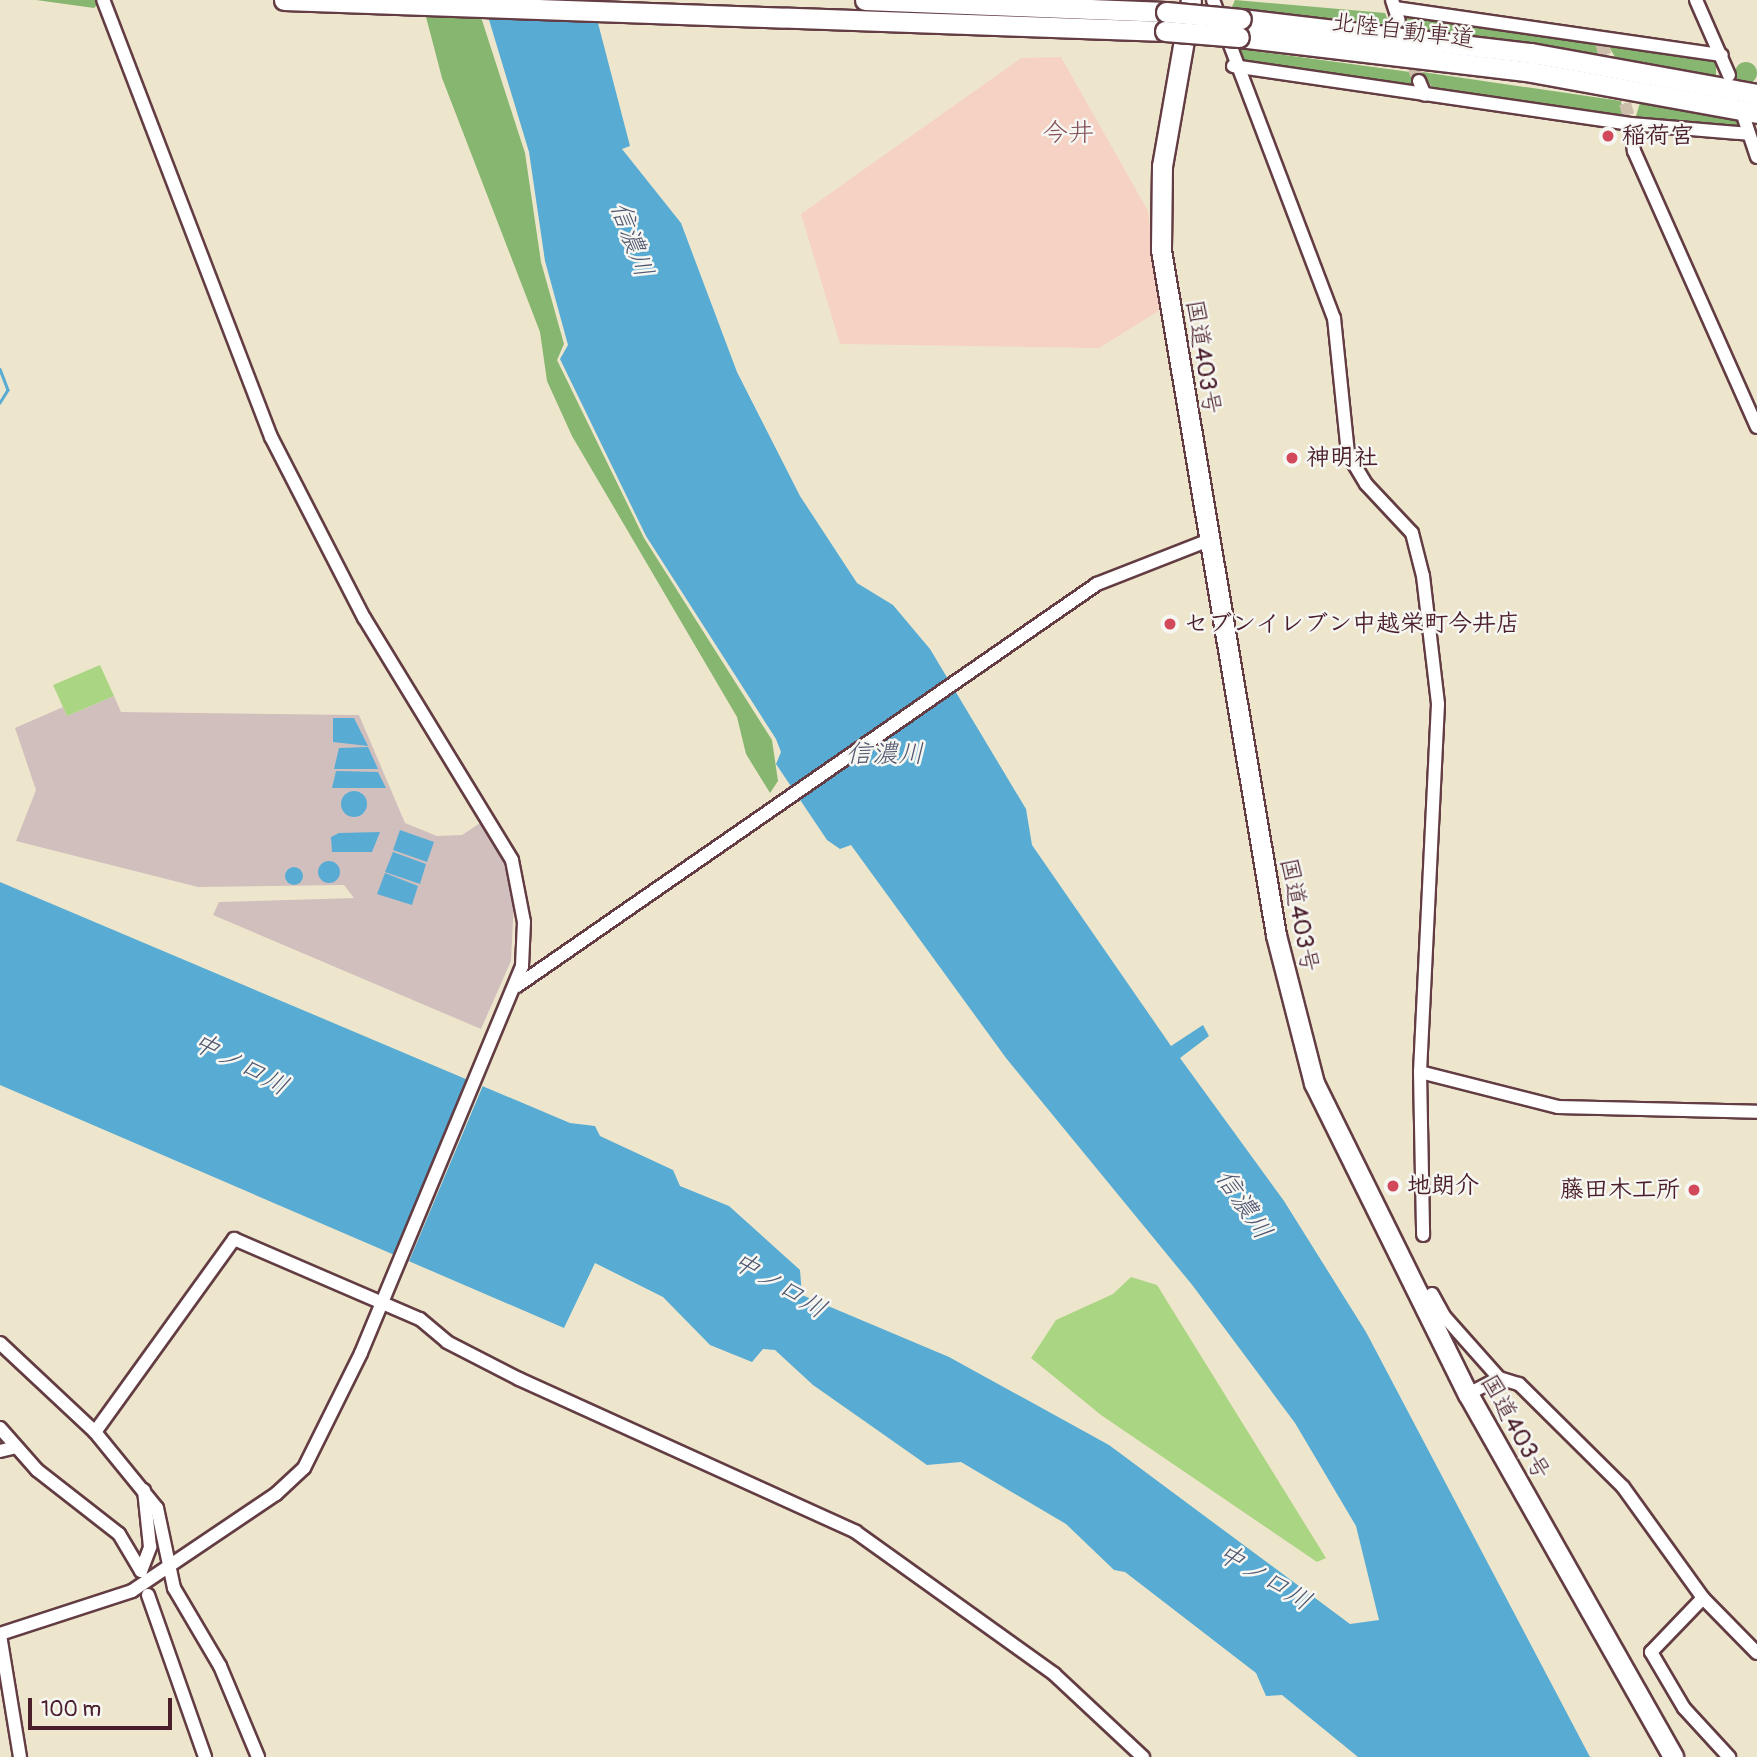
<!DOCTYPE html>
<meta charset="utf-8">
<style>
body{margin:0}
#map{position:relative;width:1757px;height:1757px;overflow:hidden;background:#eee6cc;font-family:Pangolin,"Klee One",sans-serif}
div>[style]{position:absolute}
.built>*{inset:0;background:#f6d2c4}
.industrial>*{inset:0;background:#d1bfbe}
.green>*{inset:0;background:#aad582}
.forest>*{inset:0;background:#87b670}
.round{border-radius:50%}
.water>*{inset:0;background:#58acd4}
.pier>*{inset:0;background:#eee6cc}
.stream>*{height:2.5px;margin:-1.25px;padding:0 1.25px;transform-origin:1.25px;border-radius:1.25px;background:#58acd4}
.minor-tunnel>*{height:12px;margin-top:-6px;transform-origin:0;background:repeating-linear-gradient(90deg,#cdbeac 0 12px,transparent 0 18px)}
.roads{filter:drop-shadow(2px 0 #633d43) drop-shadow(-2px 0 #633d43) drop-shadow(0 2px #633d43) drop-shadow(0 -2px #633d43)}
.minor>*{height:12px;margin:-6px;padding:0 6px;transform-origin:6px;border-radius:6px;background:#fff}
.highway>*{height:19px;margin:-9.5px;padding:0 9.5px;transform-origin:9.5px;border-radius:9.5px;background:#fff}
.bridges{filter:drop-shadow(2px 0 #633d43) drop-shadow(-2px 0 #633d43) drop-shadow(0 2px #633d43) drop-shadow(0 -2px #633d43)}
.highway-bridge>*{height:19px;margin:-9.5px;padding:0 9.5px;transform-origin:9.5px;border-radius:9.5px;background:#fff}
.dots>*{width:19px;height:19px;translate:-50% -50%;box-sizing:border-box;border:4px solid #f6f6f2;border-radius:50%}
span{translate:-50% -50%;white-space:nowrap;text-align:center;line-height:1.15;-webkit-text-stroke:5px #f6f6f2;paint-order:stroke}
.street-label{font-size:24px;color:#4a1f2b}
.poi-label{font-size:24px;color:#4a1f2b;font-weight:700}
.left{translate:0 -50%;text-align:left}
.right{translate:-100% -50%;text-align:right}
.neighbourhood-label{font-size:26px;color:#835056}
.water-label{font-size:26px;color:#50576f;font-style:italic}
.scale{position:absolute;left:28px;top:1698px;width:144px;height:32px;box-sizing:border-box;border:4px solid #4a1f2b;border-top:0;padding-left:9px;font-size:21px;line-height:24px;white-space:nowrap;color:#4a1f2b;-webkit-text-stroke:5px #f6f6f2;paint-order:stroke}
</style>
<div id="map">
<div class="built">
<div style="clip-path:polygon(1061px 57px,1148px 211px,1160px 310px,1099px 348px,840px 344px,801px 214px,1021px 58px)"></div>
</div>
<div class="industrial">
<div style="clip-path:polygon(114px 696px,121px 712px,359px 715px,405px 823px,437px 836px,462px 835px,480px 823px,503px 860px,514px 901px,511px 961px,481px 1029px,213px 915px,219px 902px,354px 898px,344px 885px,198px 887px,16px 841px,36px 790px,15px 728px,63px 707px,67px 716px)"></div>
</div>
<div class="green">
<div style="clip-path:polygon(100px 665px,114px 696px,67px 716px,53px 685px)"></div>
<div style="clip-path:polygon(1131px 1277px,1157px 1285px,1326px 1558px,1317px 1562px,1101px 1415px,1031px 1358px,1056px 1320px,1113px 1294px)"></div>
</div>
<div class="forest">
<div style="clip-path:polygon(36px 0,98px 0,99px 3px,94px 8px)"></div>
<div style="clip-path:polygon(1235px 0,1385px 13px,1392px 30px,1231px 9px)"></div>
<div style="clip-path:polygon(425px 13px,480px 14px,525px 153px,541px 262px,564px 344px,557px 360px,644px 538px,772px 740px,778px 781px,770px 793px,746px 754px,737px 717px,572px 436px,547px 381px,540px 332px,442px 78px)"></div>
<div style="clip-path:polygon(1404px 14px,1596px 41px,1598px 55px,1405px 31px)"></div>
<div style="clip-path:polygon(1607px 43px,1716px 59px,1716px 78px,1615px 57px)"></div>
<div style="clip-path:polygon(1232px 48px,1410px 72px,1415px 85px,1412px 90px,1236px 61px)"></div>
<div class="round" style="left:1735px;top:62px;width:22px;height:22px"></div>
<div style="clip-path:polygon(1422px 72px,1621px 101px,1624px 119px,1434px 90px)"></div>
<div style="clip-path:polygon(1640px 103px,1741px 122px,1739px 132px,1635px 119px)"></div>
</div>
<div class="water">
<div style="clip-path:polygon(483px 0,592px 0,630px 146px,622px 149px,681px 223px,737px 372px,800px 496px,857px 583px,893px 605px,930px 649px,1026px 809px,1032px 845px,1171px 1046px,1203px 1025px,1209px 1036px,1180px 1058px,1284px 1201px,1366px 1332px,1590px 1757px,1358px 1757px,1282px 1695px,1266px 1696px,1256px 1673px,1125px 1572px,1114px 1570px,1066px 1524px,961px 1462px,927px 1465px,813px 1385px,775px 1350px,763px 1349px,752px 1362px,710px 1345px,663px 1297px,595px 1263px,564px 1328px,0 1085px,0 882px,570px 1123px,595px 1126px,600px 1136px,673px 1170px,680px 1186px,729px 1206px,800px 1270px,802px 1295px,949px 1357px,1109px 1445px,1350px 1624px,1379px 1620px,1356px 1526px,1295px 1423px,1193px 1286px,1006px 1058px,851px 845px,840px 849px,827px 840px,776px 764px,781px 752px,776px 739px,646px 536px,560px 359px,568px 345px,545px 261px,529px 152px)"></div>
<div style="clip-path:polygon(333px 718px,354px 718px,368px 746px,333px 742px)"></div>
<div style="clip-path:polygon(368px 747px,378px 769px,334px 769px,339px 748px)"></div>
<div style="clip-path:polygon(336px 771px,378px 772px,386px 788px,332px 788px)"></div>
<div class="round" style="left:341px;top:791px;width:26px;height:26px"></div>
<div style="clip-path:polygon(400px 830px,434px 842px,427px 862px,393px 850px)"></div>
<div style="clip-path:polygon(380px 832px,372px 852px,332px 852px,331px 837px,339px 833px)"></div>
<div style="clip-path:polygon(393px 852px,426px 864px,420px 884px,385px 872px)"></div>
<div class="round" style="left:318px;top:861px;width:22px;height:22px"></div>
<div class="round" style="left:285px;top:867px;width:18px;height:18px"></div>
<div style="clip-path:polygon(385px 873px,418px 886px,412px 905px,377px 894px)"></div>
</div>
<div class="pier">
<div style="clip-path:polygon(472px 1078px,484px 1083px,407px 1266px,394px 1260px)"></div>
</div>
<div class="stream">
<div style="left:0;top:369px;width:22px;rotate:69deg"></div>
<div style="left:8px;top:390px;width:15px;rotate:122deg"></div>
</div>
<div class="minor-tunnel">
<div style="left:1601px;top:44px;width:27px;rotate:66deg"></div>
<div style="left:1407px;top:52px;width:31px;rotate:68deg"></div>
<div style="left:1620px;top:86px;width:40px;rotate:74deg"></div>
</div>
<div class="roads">
<div class="minor">
<div style="left:1213px;top:0;width:340px;rotate:69.2deg"></div>
<div style="left:1334px;top:318px;width:137px;rotate:84.1deg"></div>
<div style="left:1348px;top:454px;width:35px;rotate:59deg"></div>
<div style="left:1366px;top:484px;width:67px;rotate:46.8deg"></div>
<div style="left:1412px;top:533px;width:44px;rotate:75.7deg"></div>
<div style="left:1423px;top:576px;width:129px;rotate:83.3deg"></div>
<div style="left:1438px;top:704px;width:368px;rotate:92.8deg"></div>
<div style="left:1420px;top:1072px;width:163px;rotate:88.9deg"></div>
<div style="left:1392px;top:0;width:22px;rotate:72deg"></div>
<div style="left:1696px;top:0;width:82px;rotate:66.3deg"></div>
<div style="left:1395px;top:8px;width:330px;rotate:8.2deg"></div>
<div style="left:1233px;top:66px;width:402px;rotate:8.3deg"></div>
<div style="left:1631px;top:124px;width:118px;rotate:4.8deg"></div>
<div style="left:1419px;top:81px;width:15px;rotate:67deg"></div>
<div style="left:1744px;top:118px;width:41px;rotate:71.6deg"></div>
<div style="left:1631px;top:124px;width:27px;rotate:84deg"></div>
<div style="left:1634px;top:151px;width:302px;rotate:66deg"></div>
<div style="left:517px;top:986px;width:706px;rotate:-34.73deg"></div>
<div style="left:1097px;top:584px;width:118px;rotate:-21.4deg"></div>
<div style="left:1420px;top:1072px;width:142px;rotate:14.2deg"></div>
<div style="left:1558px;top:1107px;width:199px;rotate:1.4deg"></div>
<div style="left:1432px;top:1294px;width:25px;rotate:61deg"></div>
<div style="left:1444px;top:1316px;width:83px;rotate:48.4deg"></div>
<div style="left:0;top:1343px;width:130px;rotate:43.1deg"></div>
<div style="left:95px;top:1432px;width:98px;rotate:50.8deg"></div>
<div style="left:157px;top:1508px;width:82px;rotate:78deg"></div>
<div style="left:174px;top:1588px;width:91px;rotate:59.5deg"></div>
<div style="left:220px;top:1666px;width:99px;rotate:67.3deg"></div>
<div style="left:1468px;top:1394px;width:35px;rotate:-27deg"></div>
<div style="left:1499px;top:1378px;width:21px;rotate:17deg"></div>
<div style="left:1519px;top:1384px;width:146px;rotate:44.7deg"></div>
<div style="left:1623px;top:1487px;width:137px;rotate:54.2deg"></div>
<div style="left:1703px;top:1598px;width:77px;rotate:45.5deg"></div>
<div style="left:0;top:1428px;width:56px;rotate:48.6deg"></div>
<div style="left:37px;top:1470px;width:104px;rotate:38deg"></div>
<div style="left:119px;top:1534px;width:43px;rotate:59.3deg"></div>
<div style="left:95px;top:1432px;width:238px;rotate:-54.2deg"></div>
<div style="left:234px;top:1239px;width:202px;rotate:23.3deg"></div>
<div style="left:420px;top:1319px;width:35px;rotate:40deg"></div>
<div style="left:447px;top:1342px;width:81px;rotate:27.2deg"></div>
<div style="left:519px;top:1379px;width:370px;rotate:24.4deg"></div>
<div style="left:856px;top:1532px;width:244px;rotate:35.6deg"></div>
<div style="left:1054px;top:1674px;width:122px;rotate:43deg"></div>
<div style="left:0;top:1451px;width:16px;rotate:-14deg"></div>
<div style="left:141px;top:1571px;width:26px;rotate:-69deg"></div>
<div style="left:150px;top:1547px;width:57px;rotate:-96deg"></div>
<div style="left:148px;top:1595px;width:172px;rotate:70.6deg"></div>
<div style="left:1703px;top:1598px;width:75px;rotate:133.9deg"></div>
<div style="left:1651px;top:1652px;width:65px;rotate:59.5deg"></div>
<div style="left:1684px;top:1708px;width:67px;rotate:47.4deg"></div>
<div style="left:0;top:1634px;width:139px;rotate:-18deg"></div>
<div style="left:132px;top:1591px;width:174px;rotate:-34deg"></div>
<div style="left:276px;top:1494px;width:38px;rotate:-43deg"></div>
<div style="left:304px;top:1468px;width:128px;rotate:-63.6deg"></div>
<div style="left:361px;top:1353px;width:419px;rotate:-67.4deg"></div>
<div style="left:522px;top:966px;width:44px;rotate:-87.4deg"></div>
<div style="left:524px;top:922px;width:63px;rotate:-101deg"></div>
<div style="left:512px;top:860px;width:284px;rotate:-121.4deg"></div>
<div style="left:364px;top:618px;width:203px;rotate:-117.2deg"></div>
<div style="left:271px;top:437px;width:468px;rotate:-111deg"></div>
<div style="left:0;top:1635px;width:124px;rotate:80.7deg"></div>
</div>
<div class="highway">
<div style="left:284px;top:0;width:882px;rotate:2.02deg"></div>
<div style="left:865px;top:0;width:301px;rotate:2.3deg"></div>
<div style="left:1191px;top:0;width:169px;rotate:99.9deg"></div>
<div style="left:1162px;top:166px;width:84px;rotate:90.7deg"></div>
<div style="left:1161px;top:250px;width:695px;rotate:80.47deg"></div>
<div style="left:1276px;top:935px;width:153px;rotate:75.6deg"></div>
<div style="left:1314px;top:1083px;width:347px;rotate:63.7deg"></div>
<div style="left:1468px;top:1394px;width:417px;rotate:60.5deg"></div>
<div style="left:1241px;top:19px;width:292px;rotate:6.7deg"></div>
<div style="left:1531px;top:53px;width:230px;rotate:10.3deg"></div>
<div style="left:1239px;top:37px;width:295px;rotate:6.8deg"></div>
<div style="left:1532px;top:72px;width:229px;rotate:10.3deg"></div>
</div>
</div>
<div class="bridges">
<div class="highway-bridge">
<div style="left:1166px;top:12px;width:75px;rotate:5.3deg"></div>
<div style="left:1165px;top:31px;width:74px;rotate:4.6deg"></div>
</div>
</div>
<div class="dots">
<div style="left:1608px;top:136px;background:#d1495b"></div>
<div style="left:1292px;top:458px;background:#d1495b"></div>
<div style="left:1170px;top:624px;background:#d1495b"></div>
<div style="left:1393px;top:1186px;background:#d1495b"></div>
<div style="left:1694px;top:1190px;background:#d1495b"></div>
</div>
<div class="street-label">
<span style="left:1403px;top:31px;rotate:7deg">北陸自動車道</span>
<span style="left:1203px;top:357px;rotate:81deg">国道403号</span>
<span style="left:1299px;top:915px;rotate:79deg">国道403号</span>
<span style="left:1515px;top:1427px;rotate:61deg">国道403号</span>
</div>
<div class="poi-label">
<span class="left" style="left:1622px;top:136px">稲荷宮</span>
<span class="left" style="left:1306px;top:458px">神明社</span>
<span class="left" style="left:1184px;top:624px">セブンイレブン中越栄町今井店</span>
<span class="left" style="left:1407px;top:1186px">地朗介</span>
<span class="right" style="left:1680px;top:1190px">藤田木工所</span>
</div>
<div class="neighbourhood-label">
<span style="left:1068px;top:134px">今井</span>
</div>
<div class="water-label">
<span style="left:631px;top:240px;rotate:70deg">信濃川</span>
<span style="left:885px;top:755px">信濃川</span>
<span style="left:240px;top:1065px;rotate:28deg">中ノ口川</span>
<span style="left:1243px;top:1205px;rotate:56deg">信濃川</span>
<span style="left:779px;top:1286px;rotate:31deg">中ノ口川</span>
<span style="left:1264px;top:1578px;rotate:31deg">中ノ口川</span>
</div>
<div class="scale">100 m</div>
</div>
